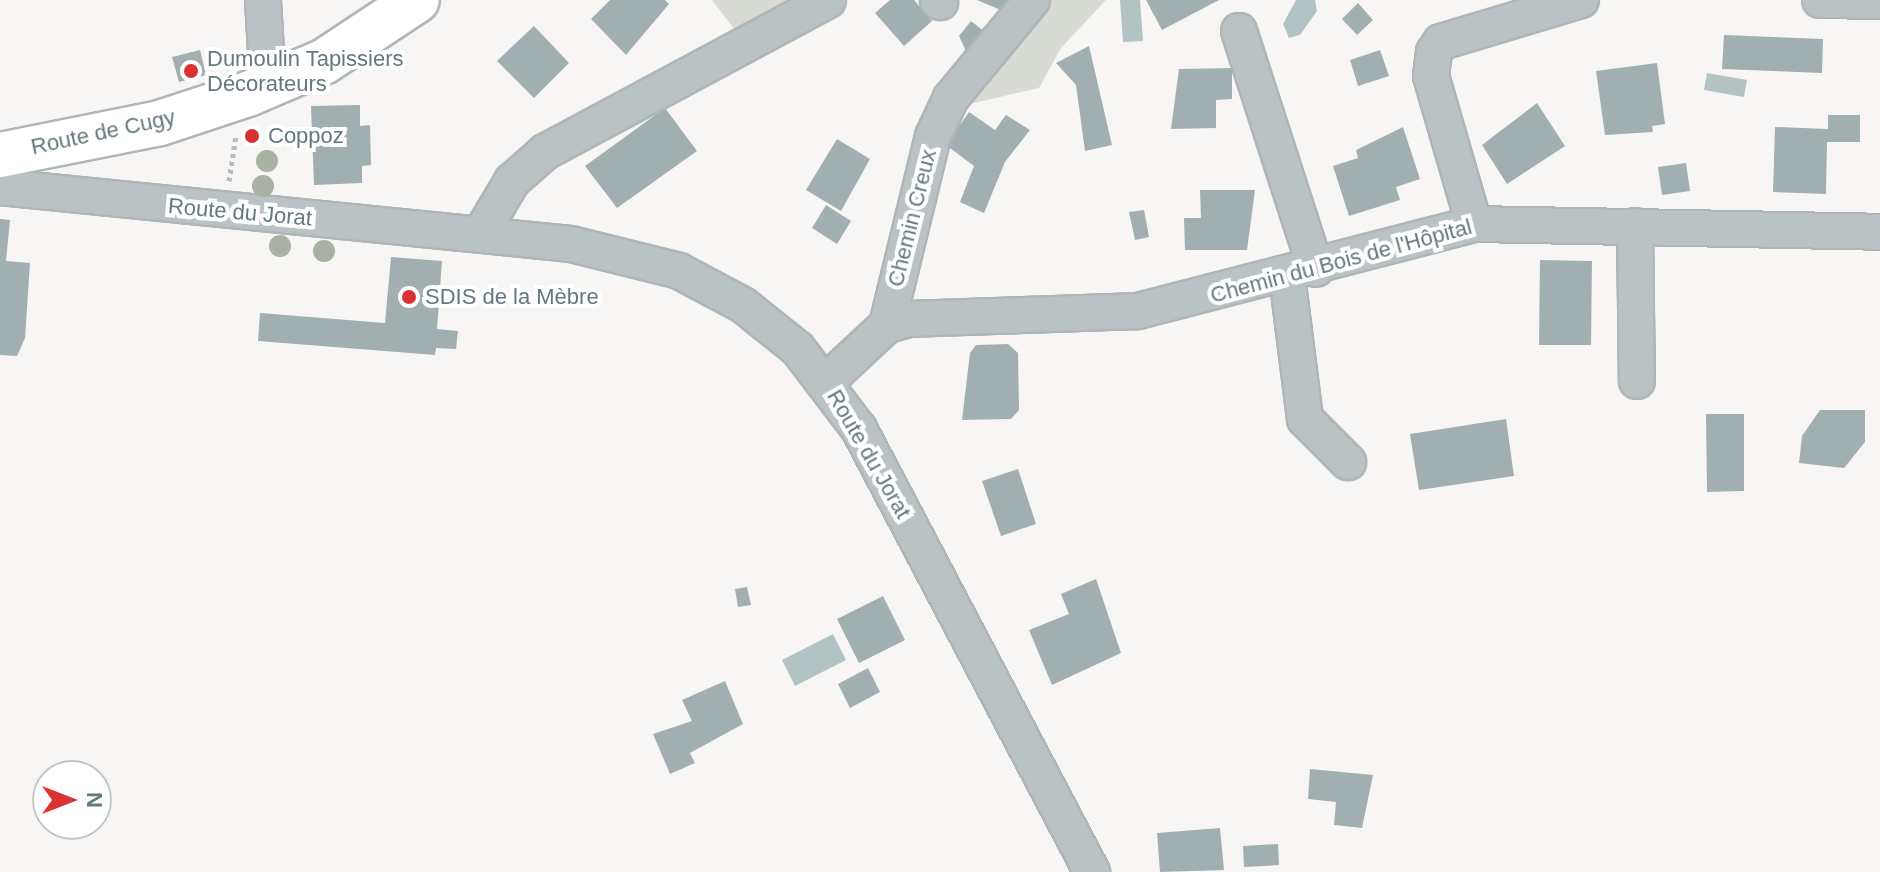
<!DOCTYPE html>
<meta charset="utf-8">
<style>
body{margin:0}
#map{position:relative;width:1880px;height:872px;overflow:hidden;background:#f7f6f4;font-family:Helvetica,sans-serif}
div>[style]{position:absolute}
.green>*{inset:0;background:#d8dbd3}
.water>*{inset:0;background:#b2c3c4}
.building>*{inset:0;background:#a2afb1}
.path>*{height:5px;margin-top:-2.5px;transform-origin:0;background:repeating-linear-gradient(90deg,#b6bbbc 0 4px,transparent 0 8px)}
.roads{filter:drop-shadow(2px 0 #afb6b8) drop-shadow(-2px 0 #afb6b8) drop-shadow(0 2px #afb6b8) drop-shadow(0 -2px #afb6b8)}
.minor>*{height:34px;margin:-17px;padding:0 17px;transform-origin:17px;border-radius:17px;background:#bbc2c3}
.major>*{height:44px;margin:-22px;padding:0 22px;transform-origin:22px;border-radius:22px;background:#fff}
.trees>*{width:22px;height:22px;margin:-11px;border-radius:50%;background:#a9b0a4}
.dots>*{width:22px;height:22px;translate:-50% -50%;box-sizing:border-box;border:4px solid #fff;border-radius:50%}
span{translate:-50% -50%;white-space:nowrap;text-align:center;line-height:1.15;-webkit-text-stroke:8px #fff;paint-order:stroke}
.poi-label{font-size:22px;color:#63797d}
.left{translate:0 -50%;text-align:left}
.street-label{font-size:22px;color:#63797d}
.north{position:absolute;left:32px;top:760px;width:80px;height:80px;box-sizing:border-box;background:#fff;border:2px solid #c1c9cb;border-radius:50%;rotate:90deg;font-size:22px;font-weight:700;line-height:32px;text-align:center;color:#63797d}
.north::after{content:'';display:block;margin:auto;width:28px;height:36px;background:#da3133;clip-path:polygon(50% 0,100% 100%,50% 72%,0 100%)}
</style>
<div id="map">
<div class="green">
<div style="clip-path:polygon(712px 0,797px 0,741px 38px)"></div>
<div style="clip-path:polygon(1036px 0,1106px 0,1061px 48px,1039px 88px,957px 107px)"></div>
</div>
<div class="water">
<div style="clip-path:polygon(1120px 0,1140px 0,1143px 41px,1123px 42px)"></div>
<div style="clip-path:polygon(1296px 0,1315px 0,1317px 11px,1300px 35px,1289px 38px,1283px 24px)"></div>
<div style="clip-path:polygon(1707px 73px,1747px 80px,1744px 97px,1704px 90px)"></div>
<div style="clip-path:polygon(833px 634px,846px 660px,795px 686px,782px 660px)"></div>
</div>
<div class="building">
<div style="clip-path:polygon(610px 0,665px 0,669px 4px,626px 55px,591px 19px)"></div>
<div style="clip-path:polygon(890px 0,914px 0,932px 21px,904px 46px,875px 13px)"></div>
<div style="clip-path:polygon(977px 0,1014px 0,1008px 13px)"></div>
<div style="clip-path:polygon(1146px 0,1219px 0,1162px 30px)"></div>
<div style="clip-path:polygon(1358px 3px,1373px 20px,1357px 35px,1342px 19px)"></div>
<div style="clip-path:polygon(971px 21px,990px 36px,967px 53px,959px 36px)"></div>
<div style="clip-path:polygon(534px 26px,569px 63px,534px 98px,497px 61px)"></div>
<div style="clip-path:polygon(1724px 35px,1823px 39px,1822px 73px,1722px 69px)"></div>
<div style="clip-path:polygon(1089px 46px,1112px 145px,1085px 151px,1076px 85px,1056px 63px)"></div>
<div style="clip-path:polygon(200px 50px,206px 75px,179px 82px,172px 57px)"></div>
<div style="clip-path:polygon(1380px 50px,1389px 76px,1358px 86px,1350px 60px)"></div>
<div style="clip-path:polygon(1657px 63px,1665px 124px,1652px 126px,1653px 132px,1605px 135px,1596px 71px)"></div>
<div style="clip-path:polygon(1232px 68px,1232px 99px,1216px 100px,1216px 128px,1171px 129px,1179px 69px)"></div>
<div style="clip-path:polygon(1537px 103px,1565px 146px,1507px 184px,1482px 145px)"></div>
<div style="clip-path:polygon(360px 105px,360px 126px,370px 125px,371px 165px,362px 166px,362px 183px,314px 185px,311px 106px)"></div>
<div style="clip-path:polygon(665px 108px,697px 151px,617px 208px,585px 166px)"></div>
<div style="clip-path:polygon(969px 112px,995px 130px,1006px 115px,1030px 130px,1005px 162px,984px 213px,960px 202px,974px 166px,946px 145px)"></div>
<div style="clip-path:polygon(1828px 115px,1860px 115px,1860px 142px,1827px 142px,1826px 194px,1773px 192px,1775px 127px,1828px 129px)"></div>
<div style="clip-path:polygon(1403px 127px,1420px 179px,1396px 187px,1400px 200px,1349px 216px,1333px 166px,1358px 158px,1356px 150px)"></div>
<div style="clip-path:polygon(837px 139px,870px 159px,841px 211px,806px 190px)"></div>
<div style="clip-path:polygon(1686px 163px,1690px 191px,1662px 195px,1658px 167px)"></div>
<div style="clip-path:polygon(1200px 190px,1255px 190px,1247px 250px,1185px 250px,1184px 218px,1201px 218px)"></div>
<div style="clip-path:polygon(826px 205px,851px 221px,837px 244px,812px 228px)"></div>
<div style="clip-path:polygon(1144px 210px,1149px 237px,1135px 240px,1129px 212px)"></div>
<div style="clip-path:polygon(0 219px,10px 220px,6px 261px,30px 263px,25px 338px,17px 356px,0 355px)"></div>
<div style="clip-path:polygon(391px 257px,442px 261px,437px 329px,458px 331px,456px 349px,436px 348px,435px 355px,258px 341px,260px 313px,385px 323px)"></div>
<div style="clip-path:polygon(1540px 260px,1592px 261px,1591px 345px,1539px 345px)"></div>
<div style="clip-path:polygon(1008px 344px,1018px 353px,1019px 410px,1011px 419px,962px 420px,970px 353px,976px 345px)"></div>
<div style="clip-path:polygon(1820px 410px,1865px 410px,1865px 442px,1844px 468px,1799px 463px,1802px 436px)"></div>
<div style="clip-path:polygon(1706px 414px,1744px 414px,1744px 491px,1707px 492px)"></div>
<div style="clip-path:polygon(1506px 419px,1514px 476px,1419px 490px,1410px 434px)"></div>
<div style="clip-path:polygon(1018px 469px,1036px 524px,1001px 536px,982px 481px)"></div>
<div style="clip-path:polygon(1096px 579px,1121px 653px,1052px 685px,1029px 630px,1069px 614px,1061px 594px)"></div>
<div style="clip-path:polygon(747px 587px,751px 605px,738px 607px,735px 589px)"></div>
<div style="clip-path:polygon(883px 596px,905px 640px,859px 663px,837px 619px)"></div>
<div style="clip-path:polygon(868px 668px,880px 692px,850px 708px,838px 684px)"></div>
<div style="clip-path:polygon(725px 681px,743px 724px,690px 753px,695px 763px,670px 774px,653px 734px,692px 721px,682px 700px)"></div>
<div style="clip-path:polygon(1310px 769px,1373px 775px,1362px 828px,1334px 825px,1336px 802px,1308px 799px)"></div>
<div style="clip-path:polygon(1220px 828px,1224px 870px,1160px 872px,1157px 833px)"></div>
<div style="clip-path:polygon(1278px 844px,1279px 865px,1244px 867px,1243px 846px)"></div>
</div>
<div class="path">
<div style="left:229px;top:181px;width:47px;rotate:-81.3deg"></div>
</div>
<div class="roads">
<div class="minor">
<div style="left:263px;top:0;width:86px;rotate:86.7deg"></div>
<div style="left:938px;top:0;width:3px;rotate:45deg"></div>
<div style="left:1820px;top:0;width:60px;rotate:1deg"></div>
<div style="left:1239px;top:31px;width:250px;rotate:72.1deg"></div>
<div style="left:0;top:187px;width:574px;rotate:5.7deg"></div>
<div style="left:571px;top:244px;width:111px;rotate:14deg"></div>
<div style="left:679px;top:271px;width:72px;rotate:28deg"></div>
<div style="left:743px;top:305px;width:70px;rotate:38.7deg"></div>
<div style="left:798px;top:349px;width:101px;rotate:52.7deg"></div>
<div style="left:859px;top:429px;width:501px;rotate:62.26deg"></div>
<div style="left:1474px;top:224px;width:154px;rotate:-106.2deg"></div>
<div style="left:1431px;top:76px;width:24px;rotate:-83deg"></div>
<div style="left:1434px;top:52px;width:12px;rotate:-55deg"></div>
<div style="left:1441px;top:42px;width:146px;rotate:-16.7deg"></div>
<div style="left:1635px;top:226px;width:155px;rotate:89.3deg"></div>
<div style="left:480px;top:235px;width:63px;rotate:-59.3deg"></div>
<div style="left:512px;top:181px;width:44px;rotate:-41.3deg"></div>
<div style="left:545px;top:152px;width:321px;rotate:-28.2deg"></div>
<div style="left:1287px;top:276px;width:144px;rotate:82.8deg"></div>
<div style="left:1305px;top:419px;width:61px;rotate:45deg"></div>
<div style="left:887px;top:325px;width:195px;rotate:-76.3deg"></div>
<div style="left:933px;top:136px;width:42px;rotate:-64.7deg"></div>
<div style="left:951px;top:98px;width:127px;rotate:-50.4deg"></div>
<div style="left:827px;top:381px;width:82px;rotate:-43deg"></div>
<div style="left:887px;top:325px;width:24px;rotate:-15deg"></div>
<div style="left:910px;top:319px;width:228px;rotate:-2deg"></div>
<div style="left:1138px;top:311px;width:347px;rotate:-14.5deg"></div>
<div style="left:1474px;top:224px;width:406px;rotate:1.1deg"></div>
</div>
<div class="major">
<div style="left:0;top:155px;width:163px;rotate:-11.3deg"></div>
<div style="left:160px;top:123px;width:93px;rotate:-18.2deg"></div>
<div style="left:248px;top:94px;width:84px;rotate:-23.2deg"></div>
<div style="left:325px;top:61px;width:110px;rotate:-33.5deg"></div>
</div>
</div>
<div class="trees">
<div style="left:267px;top:161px"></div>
<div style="left:263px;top:186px"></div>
<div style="left:280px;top:246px"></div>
<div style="left:324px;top:251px"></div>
</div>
<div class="dots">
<div style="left:191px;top:71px;background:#da3133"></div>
<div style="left:252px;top:136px;background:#da3133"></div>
<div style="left:409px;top:297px;background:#da3133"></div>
</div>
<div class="poi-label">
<span class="left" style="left:207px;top:71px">Dumoulin Tapissiers<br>Décorateurs</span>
<span class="left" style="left:268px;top:136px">Coppoz</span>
<span class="left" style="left:425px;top:297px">SDIS de la Mèbre</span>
</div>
<div class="street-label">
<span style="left:103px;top:132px;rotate:-12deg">Route de Cugy</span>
<span style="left:240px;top:212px;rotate:5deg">Route du Jorat</span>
<span style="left:912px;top:218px;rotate:-76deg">Chemin Creux</span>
<span style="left:1341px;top:261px;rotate:-15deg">Chemin du Bois de l'Hôpital</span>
<span style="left:869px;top:454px;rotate:60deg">Route du Jorat</span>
</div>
<div class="north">N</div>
</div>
